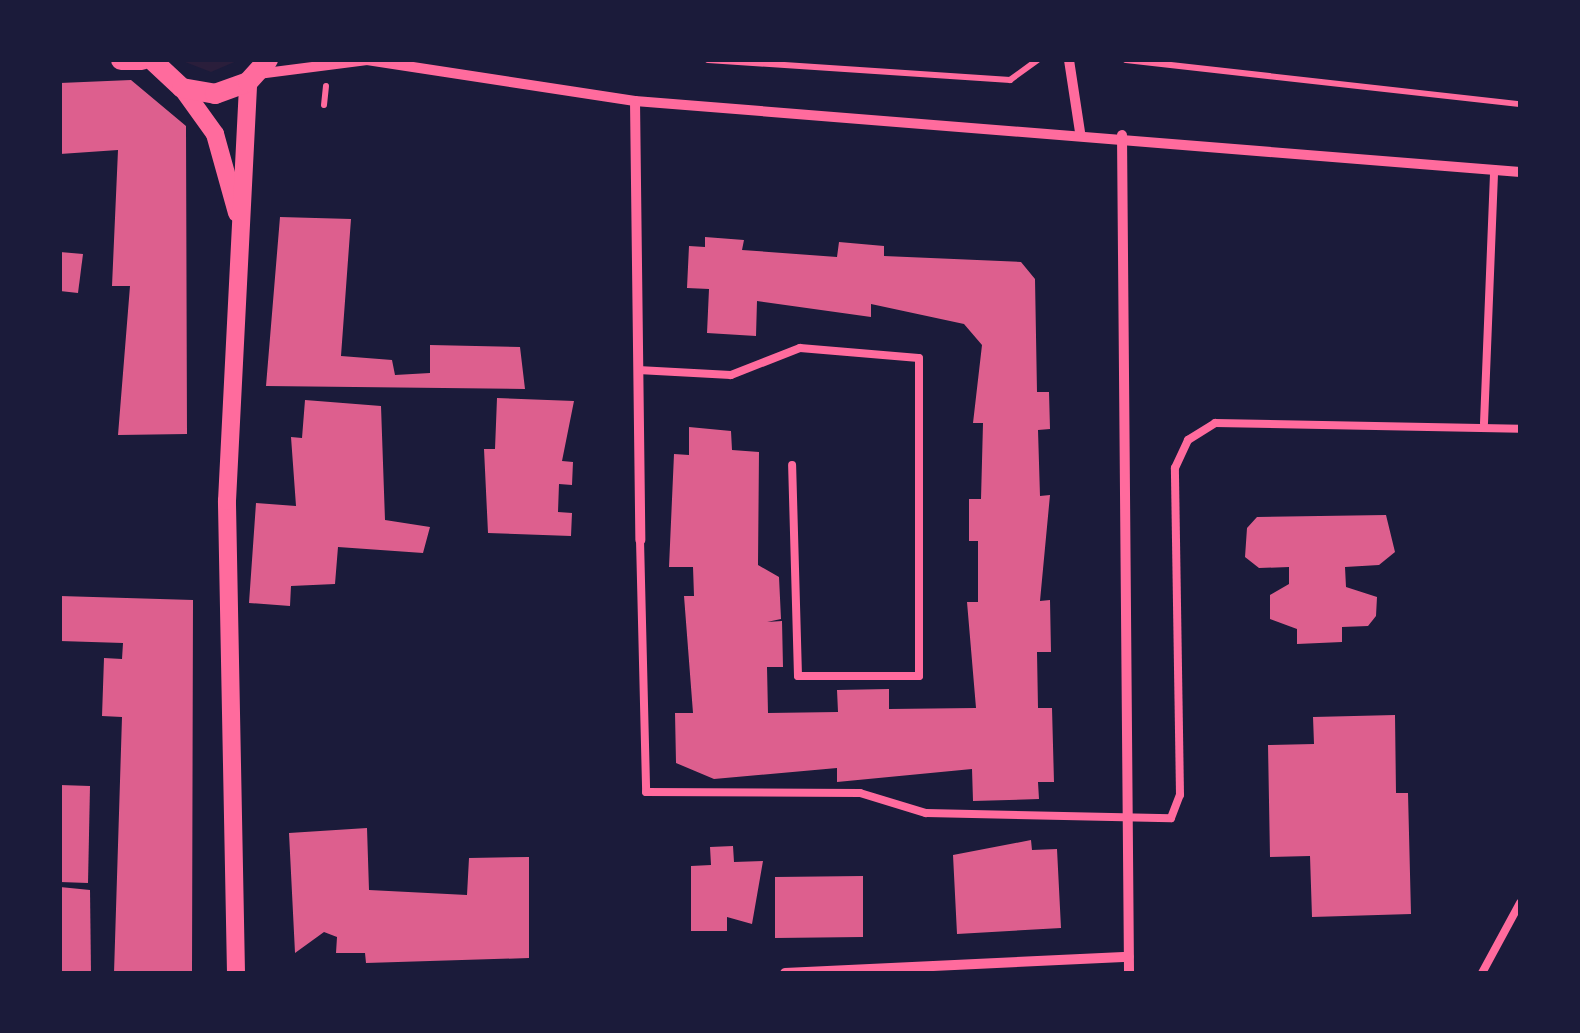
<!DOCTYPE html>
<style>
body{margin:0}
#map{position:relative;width:1580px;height:1033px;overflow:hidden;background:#1b1b3a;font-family:Poppins,sans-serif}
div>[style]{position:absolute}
.green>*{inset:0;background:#2a1e3b}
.building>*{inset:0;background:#dd5f8e}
.path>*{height:6px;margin:-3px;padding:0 3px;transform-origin:3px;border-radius:3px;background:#ff6b9d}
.service>*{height:8px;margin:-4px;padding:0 4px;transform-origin:4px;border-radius:4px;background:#ff6b9d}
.minor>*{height:10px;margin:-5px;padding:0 5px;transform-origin:5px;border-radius:5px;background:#ff6b9d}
.tertiary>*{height:18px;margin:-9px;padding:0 9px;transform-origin:9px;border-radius:9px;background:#ff6b9d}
.secondary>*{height:20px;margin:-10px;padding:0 10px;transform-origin:10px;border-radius:10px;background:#ff6b9d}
span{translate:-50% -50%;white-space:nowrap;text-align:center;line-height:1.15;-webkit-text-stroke:10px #1b1b3a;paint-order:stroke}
.frame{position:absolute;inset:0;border:62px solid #1b1b3a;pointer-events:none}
</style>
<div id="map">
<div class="green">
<div style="clip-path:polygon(180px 60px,239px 60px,211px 72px)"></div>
</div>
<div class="building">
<div style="clip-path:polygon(131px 80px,186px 126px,187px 434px,118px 435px,130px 286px,112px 286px,118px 150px,60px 154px,60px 83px)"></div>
<div style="clip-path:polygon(280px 217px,351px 219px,341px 356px,392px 360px,395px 375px,430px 373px,430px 345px,520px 347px,525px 389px,266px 386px)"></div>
<div style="clip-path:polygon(705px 237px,744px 240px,742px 250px,837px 257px,839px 242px,884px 246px,884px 256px,1021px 262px,1035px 279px,1037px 392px,1049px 392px,1050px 429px,1038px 430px,1040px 496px,1050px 495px,1040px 601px,1050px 600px,1051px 652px,1037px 652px,1038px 708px,1052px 708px,1054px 782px,1038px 782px,1039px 799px,973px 801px,972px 769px,837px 782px,837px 768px,714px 779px,676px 763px,675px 713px,693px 713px,684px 596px,694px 596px,693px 567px,669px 567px,674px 454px,689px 455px,689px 427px,731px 431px,732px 450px,759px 452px,758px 565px,779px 577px,781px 619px,767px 622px,782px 621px,783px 667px,767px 667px,768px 713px,838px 712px,837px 690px,889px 689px,889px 709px,976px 708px,967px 602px,978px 602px,978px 541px,969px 541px,969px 499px,981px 499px,983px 423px,973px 423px,982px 345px,964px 324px,871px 304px,871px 317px,757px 301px,756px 336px,707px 333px,709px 289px,687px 288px,689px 246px,705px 247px)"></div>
<div style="clip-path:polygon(60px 252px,83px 254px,78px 293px,60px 291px)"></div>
<div style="clip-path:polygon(497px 398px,574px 401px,562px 461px,573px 462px,572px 485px,559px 484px,558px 512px,572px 513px,571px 536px,488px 533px,484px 449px,495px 449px)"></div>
<div style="clip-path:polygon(305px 400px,381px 406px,385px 520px,430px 527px,423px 553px,338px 547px,335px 584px,291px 586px,290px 606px,249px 603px,256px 503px,296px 506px,291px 437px,302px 438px)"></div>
<div style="clip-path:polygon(1386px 515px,1395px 552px,1379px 565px,1345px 567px,1346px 587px,1377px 597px,1376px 616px,1368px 626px,1342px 627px,1342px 642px,1297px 644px,1297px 629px,1270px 619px,1270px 595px,1289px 584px,1289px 567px,1259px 568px,1245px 557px,1247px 528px,1257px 517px)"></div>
<div style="clip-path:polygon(60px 596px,193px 600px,192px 973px,114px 973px,122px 717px,102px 716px,104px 658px,122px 659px,123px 643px,60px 641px)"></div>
<div style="clip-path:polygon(1395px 715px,1396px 793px,1408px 793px,1411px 914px,1312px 917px,1310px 856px,1270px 857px,1268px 745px,1314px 744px,1313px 717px)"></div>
<div style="clip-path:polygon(60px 785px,90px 786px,88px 883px,60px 882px)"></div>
<div style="clip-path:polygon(367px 828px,369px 890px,467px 895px,469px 858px,529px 857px,529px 958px,366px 963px,365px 953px,336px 953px,337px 937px,324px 932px,295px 953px,289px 833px)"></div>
<div style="clip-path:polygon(1031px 840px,1032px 850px,1057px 849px,1061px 928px,957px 934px,953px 855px)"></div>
<div style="clip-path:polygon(733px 846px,734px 862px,763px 861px,752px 924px,727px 917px,727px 931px,691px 931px,691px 866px,711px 865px,710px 847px)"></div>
<div style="clip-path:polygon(863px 876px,863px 937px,775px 938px,775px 877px)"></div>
<div style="clip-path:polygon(60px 887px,90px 890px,91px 973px,60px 973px)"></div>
</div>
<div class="path">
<div style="left:708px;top:60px;width:303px;rotate:3.8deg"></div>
<div style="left:1010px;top:80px;width:34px;rotate:-36deg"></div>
<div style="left:1126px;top:60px;width:396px;rotate:6.4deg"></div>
<div style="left:324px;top:105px;width:19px;rotate:-84deg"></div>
</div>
<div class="service">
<div style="left:638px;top:370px;width:93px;rotate:3.1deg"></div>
<div style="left:731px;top:375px;width:74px;rotate:-21.4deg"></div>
<div style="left:800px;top:348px;width:119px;rotate:4.8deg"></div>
<div style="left:919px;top:358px;width:318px;rotate:90deg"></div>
<div style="left:919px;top:676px;width:121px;rotate:180deg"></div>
<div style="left:798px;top:676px;width:211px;rotate:-91.6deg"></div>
<div style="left:1484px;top:423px;width:254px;rotate:-87.7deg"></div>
<div style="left:640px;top:540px;width:252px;rotate:88.6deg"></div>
<div style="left:646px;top:792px;width:214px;rotate:0.3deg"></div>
<div style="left:860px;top:793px;width:69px;rotate:16.9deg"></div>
<div style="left:926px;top:813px;width:245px;rotate:1.2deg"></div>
<div style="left:1171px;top:818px;width:25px;rotate:-69deg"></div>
<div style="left:1180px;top:795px;width:327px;rotate:-90.9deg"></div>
<div style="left:1175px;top:468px;width:31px;rotate:-65deg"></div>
<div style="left:1188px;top:440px;width:32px;rotate:-32deg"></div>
<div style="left:1215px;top:423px;width:305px;rotate:1.1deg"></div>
<div style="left:1482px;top:973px;width:80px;rotate:-61.5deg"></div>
</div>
<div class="minor">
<div style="left:1069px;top:60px;width:73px;rotate:81.3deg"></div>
<div style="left:258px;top:74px;width:110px;rotate:-7.3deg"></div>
<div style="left:367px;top:60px;width:271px;rotate:8.7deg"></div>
<div style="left:635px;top:101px;width:888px;rotate:4.59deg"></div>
<div style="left:635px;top:101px;width:439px;rotate:89.3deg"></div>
<div style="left:1122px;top:135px;width:838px;rotate:89.52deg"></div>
<div style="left:785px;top:973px;width:344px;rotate:-2.7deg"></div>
</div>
<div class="tertiary">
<div style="left:182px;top:88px;width:57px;rotate:54.3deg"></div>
<div style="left:215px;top:134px;width:82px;rotate:74.4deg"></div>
<div style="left:236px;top:973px;width:472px;rotate:-91.1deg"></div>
<div style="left:227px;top:501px;width:420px;rotate:-87.1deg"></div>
</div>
<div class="secondary">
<div style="left:121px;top:60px;width:21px"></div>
<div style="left:152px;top:60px;width:41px;rotate:43deg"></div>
<div style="left:182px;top:88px;width:34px;rotate:10deg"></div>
<div style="left:215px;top:94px;width:35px;rotate:-20deg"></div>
<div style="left:248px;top:82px;width:30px;rotate:-48deg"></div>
</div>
<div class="frame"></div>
</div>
